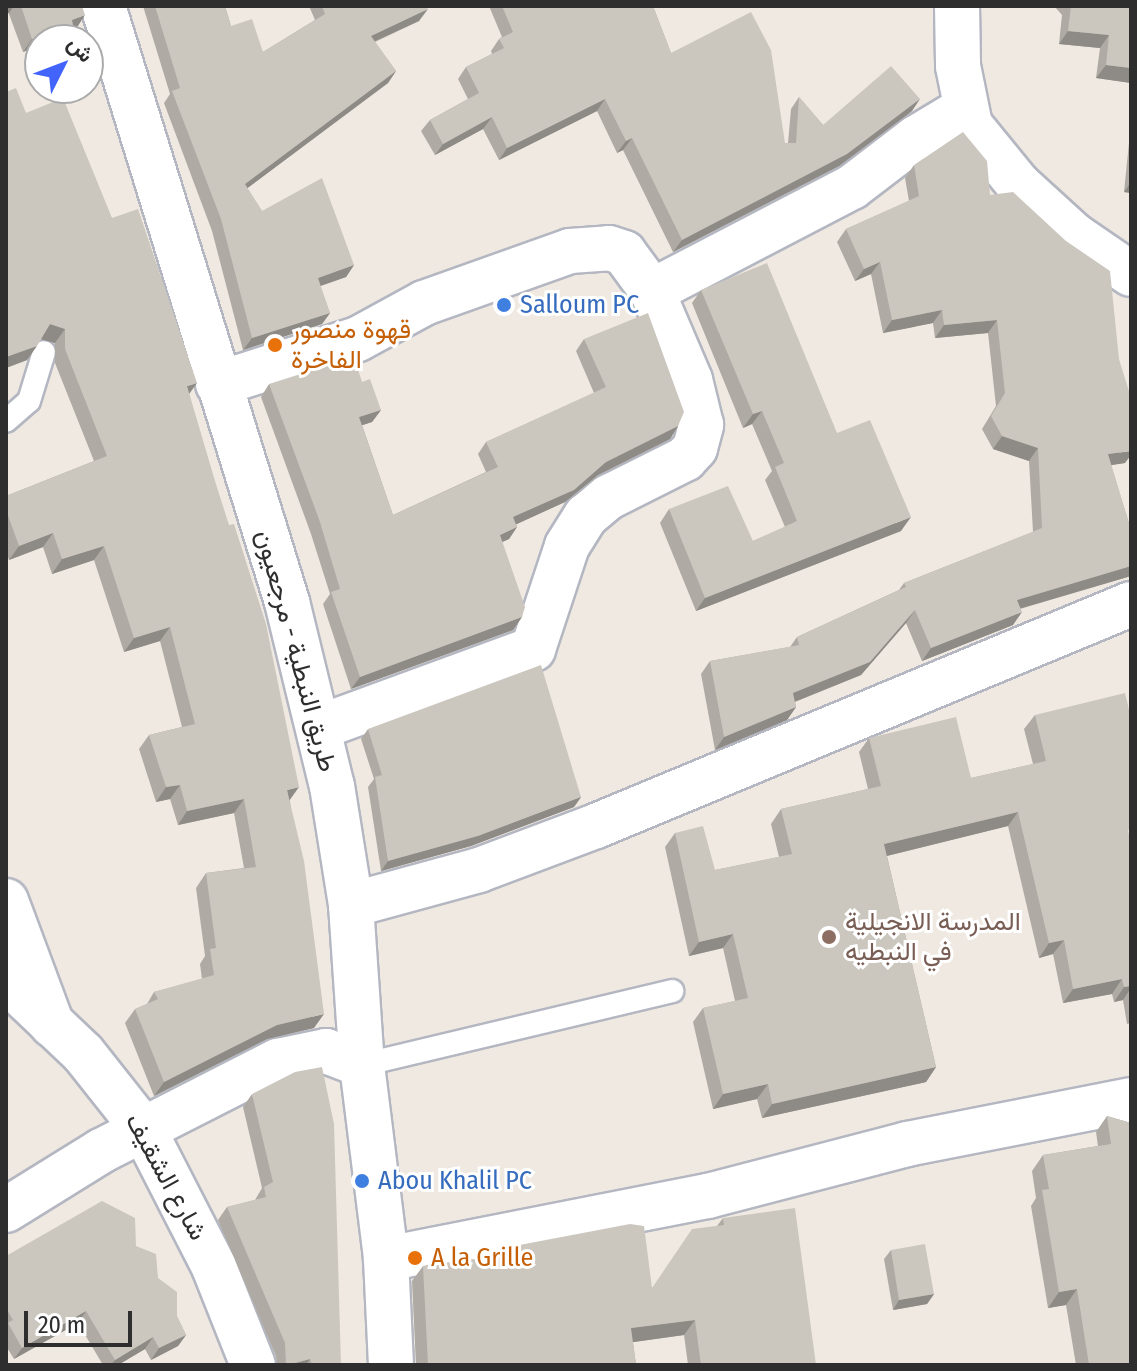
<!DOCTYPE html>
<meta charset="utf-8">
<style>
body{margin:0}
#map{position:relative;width:1137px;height:1371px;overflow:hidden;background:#efe9e1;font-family:"Fira Sans Condensed",Vazirmatn,sans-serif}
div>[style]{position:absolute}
.roads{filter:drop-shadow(2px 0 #b4b7c1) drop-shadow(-2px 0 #b4b7c1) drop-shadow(0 2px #b4b7c1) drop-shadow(0 -2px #b4b7c1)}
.service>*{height:22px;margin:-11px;padding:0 11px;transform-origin:11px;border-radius:11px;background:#fff}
.minor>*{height:44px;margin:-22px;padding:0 22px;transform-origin:22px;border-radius:22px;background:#fff}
.secondary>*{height:44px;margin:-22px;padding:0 22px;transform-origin:22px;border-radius:22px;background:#fff}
.wall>*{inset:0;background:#afaba4}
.shaded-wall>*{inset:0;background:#8e8b86}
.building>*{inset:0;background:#cbc7bf}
.dots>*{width:22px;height:22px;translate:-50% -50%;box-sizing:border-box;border:4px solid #fff;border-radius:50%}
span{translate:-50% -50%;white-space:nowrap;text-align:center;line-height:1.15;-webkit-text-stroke:6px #fff;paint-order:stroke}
.shop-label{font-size:26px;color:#366cbe}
.left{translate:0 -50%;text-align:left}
.food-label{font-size:26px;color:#c56008}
.street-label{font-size:26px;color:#2e2e2e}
.education-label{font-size:26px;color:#785e54}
.frame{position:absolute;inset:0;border:8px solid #2e2e2e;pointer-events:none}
.north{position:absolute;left:24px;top:24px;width:80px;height:80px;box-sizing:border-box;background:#fff;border:2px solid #ababab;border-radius:50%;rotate:48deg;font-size:22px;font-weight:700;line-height:32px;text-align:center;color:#2e2e2e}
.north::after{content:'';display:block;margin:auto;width:28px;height:36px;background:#4264fb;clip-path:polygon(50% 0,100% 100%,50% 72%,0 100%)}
.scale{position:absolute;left:24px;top:1311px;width:108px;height:36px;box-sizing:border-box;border:4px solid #2e2e2e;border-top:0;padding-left:10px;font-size:24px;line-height:28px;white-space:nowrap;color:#2e2e2e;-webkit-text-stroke:6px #fff;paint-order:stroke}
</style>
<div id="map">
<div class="roads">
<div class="service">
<div style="left:6px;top:421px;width:30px;rotate:-41deg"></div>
<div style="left:29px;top:401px;width:51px;rotate:-73deg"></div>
<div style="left:362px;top:1065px;width:319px;rotate:-13.4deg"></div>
</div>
<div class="minor">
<div style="left:957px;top:6px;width:60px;rotate:89deg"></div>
<div style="left:958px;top:66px;width:60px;rotate:78.5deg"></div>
<div style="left:970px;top:125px;width:76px;rotate:50.9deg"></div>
<div style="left:1018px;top:184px;width:76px;rotate:42.3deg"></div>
<div style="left:1074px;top:235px;width:69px;rotate:34.4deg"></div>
<div style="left:218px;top:384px;width:147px;rotate:-17.8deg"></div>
<div style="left:358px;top:339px;width:75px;rotate:-28.6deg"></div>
<div style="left:424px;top:303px;width:155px;rotate:-19.6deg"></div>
<div style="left:570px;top:251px;width:39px;rotate:-4deg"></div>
<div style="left:609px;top:248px;width:16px;rotate:18deg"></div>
<div style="left:624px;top:253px;width:47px;rotate:53.6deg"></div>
<div style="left:652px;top:291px;width:225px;rotate:-27.5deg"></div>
<div style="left:852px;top:187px;width:81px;rotate:-37.4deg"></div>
<div style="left:916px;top:138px;width:58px;rotate:-31deg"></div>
<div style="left:320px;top:727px;width:227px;rotate:-20.1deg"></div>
<div style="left:533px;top:649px;width:108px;rotate:-71.7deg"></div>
<div style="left:567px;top:546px;width:36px;rotate:-58deg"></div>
<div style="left:586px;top:516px;width:30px;rotate:-40deg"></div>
<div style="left:609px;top:497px;width:85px;rotate:-26.6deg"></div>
<div style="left:685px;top:459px;width:15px;rotate:-48deg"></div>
<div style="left:695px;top:448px;width:24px;rotate:-75deg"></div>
<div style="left:701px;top:425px;width:46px;rotate:-103.7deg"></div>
<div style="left:690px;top:380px;width:97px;rotate:-113.1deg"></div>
<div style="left:6px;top:901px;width:132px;rotate:69.6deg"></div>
<div style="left:351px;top:905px;width:133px;rotate:-15.3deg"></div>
<div style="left:479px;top:870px;width:125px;rotate:-20.6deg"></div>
<div style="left:596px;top:826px;width:579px;rotate:-22.54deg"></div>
<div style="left:6px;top:1210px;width:112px;rotate:-31.8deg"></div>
<div style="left:101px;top:1151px;width:199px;rotate:-27deg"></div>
<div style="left:278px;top:1061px;width:49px;rotate:-11.8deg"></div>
<div style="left:326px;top:1051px;width:39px;rotate:21deg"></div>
<div style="left:386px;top:1259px;width:328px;rotate:-11.1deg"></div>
<div style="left:708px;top:1196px;width:206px;rotate:-14.6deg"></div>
<div style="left:907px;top:1144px;width:228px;rotate:-11.1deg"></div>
</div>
<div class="secondary">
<div style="left:103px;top:6px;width:624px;rotate:72.84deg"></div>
<div style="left:287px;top:602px;width:189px;rotate:76.3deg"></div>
<div style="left:332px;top:786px;width:121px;rotate:80.9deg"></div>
<div style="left:351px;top:905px;width:160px;rotate:86.1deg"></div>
<div style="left:362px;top:1065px;width:195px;rotate:82.9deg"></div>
<div style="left:386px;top:1259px;width:106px;rotate:87.3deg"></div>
<div style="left:6px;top:980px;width:106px;rotate:43.5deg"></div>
<div style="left:83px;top:1053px;width:98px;rotate:51.6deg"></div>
<div style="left:144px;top:1130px;width:154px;rotate:62.9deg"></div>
<div style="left:214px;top:1267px;width:105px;rotate:68.3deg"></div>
</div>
</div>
<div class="wall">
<div style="clip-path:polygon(6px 6px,82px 6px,76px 29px,70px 31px,64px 38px,59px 40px,40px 40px,23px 52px)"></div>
<div style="clip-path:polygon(143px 6px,225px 6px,231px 26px,263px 52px,315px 20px,309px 6px,426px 6px,419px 21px,375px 42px,396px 71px,388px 83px,247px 188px,262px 211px,354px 265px,346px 277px,320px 286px,330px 313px,322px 324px,243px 350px,212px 231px,164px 103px,170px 94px)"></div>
<div style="clip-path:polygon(489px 6px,653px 6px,671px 53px,785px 143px,788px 143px,791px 109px,799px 97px,823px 125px,912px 111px,839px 166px,673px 252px,623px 150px,617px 153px,597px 111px,499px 160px,483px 129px,435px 155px,421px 131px,430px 120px,468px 99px,458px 79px,466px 67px,492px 54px,491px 51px,499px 39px,502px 37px)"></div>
<div style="clip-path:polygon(1054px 6px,1131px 6px,1131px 83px,1096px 78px,1100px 48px,1059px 44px,1062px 15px)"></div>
<div style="clip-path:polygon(6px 92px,26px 113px,112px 218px,189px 394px,290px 801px,314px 1028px,267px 1039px,154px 1096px,125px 1023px,135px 1009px,147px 1004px,154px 992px,202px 979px,200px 964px,205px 956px,196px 888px,206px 873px,244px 868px,234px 813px,178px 825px,170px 799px,156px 802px,139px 749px,149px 735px,182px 727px,160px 641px,124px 652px,94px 560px,52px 574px,43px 547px,9px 560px,6px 552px,6px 496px,94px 461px,55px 363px,55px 343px,41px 339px,27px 360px,6px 368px)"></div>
<div style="clip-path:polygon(1131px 123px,1131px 193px,1124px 192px)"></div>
<div style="clip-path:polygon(914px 165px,990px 195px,1125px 463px,1111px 465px,1131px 530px,1131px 576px,1020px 609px,1013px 625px,922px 661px,906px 623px,861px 675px,795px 702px,796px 707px,787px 720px,715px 750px,701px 674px,710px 661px,790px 647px,797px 637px,899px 590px,904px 583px,1033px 532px,1029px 461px,993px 449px,982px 429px,996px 406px,988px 333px,935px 338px,933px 323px,883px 333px,871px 274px,855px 281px,837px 242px,846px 229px,909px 201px,905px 178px)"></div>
<div style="clip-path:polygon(701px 290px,837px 433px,901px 531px,696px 611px,660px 523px,669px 509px,753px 541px,785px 527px,765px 480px,772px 471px,752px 424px,743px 428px,692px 303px)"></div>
<div style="clip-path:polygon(584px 339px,678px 426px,670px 439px,598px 475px,565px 502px,516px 524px,517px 527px,509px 539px,502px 542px,522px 617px,513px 630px,351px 689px,323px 604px,330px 594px,311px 534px,261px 397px,269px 384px,362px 382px,381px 410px,372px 422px,362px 425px,393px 515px,486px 472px,478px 454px,486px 442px,594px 393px,576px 351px)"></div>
<div style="clip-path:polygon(1035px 715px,1130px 841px,1131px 1023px,1127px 1024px,1123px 1000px,1114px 1002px,1112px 994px,1063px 1003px,1053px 954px,1039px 958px,1008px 826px,887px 856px,936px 1067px,926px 1082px,762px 1118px,757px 1099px,713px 1109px,693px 1022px,703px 1008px,735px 1001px,723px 948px,689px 956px,665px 847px,675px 833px,715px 870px,779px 857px,771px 824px,781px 809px,868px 789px,859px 752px,869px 738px,971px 778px,1033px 764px,1024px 729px)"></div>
<div style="clip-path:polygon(368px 729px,581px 797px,574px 807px,471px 846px,381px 871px,368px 787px,374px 779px,361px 739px)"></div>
<div style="clip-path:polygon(252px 1094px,341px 1365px,277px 1365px,276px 1356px,218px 1220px,227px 1207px,255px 1200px,262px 1188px,243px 1107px)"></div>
<div style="clip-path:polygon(1107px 1116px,1131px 1123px,1131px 1365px,1076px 1365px,1066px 1305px,1048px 1308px,1031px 1206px,1036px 1198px,1032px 1171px,1043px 1155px,1098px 1146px,1096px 1132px)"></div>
<div style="clip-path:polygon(723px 1218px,816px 1365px,688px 1365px,684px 1335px,633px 1342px,636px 1365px,416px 1365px,412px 1281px,423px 1266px,484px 1258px,488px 1251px,652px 1288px,717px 1226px)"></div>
<div style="clip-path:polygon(136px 1246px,158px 1278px,186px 1335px,178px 1346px,151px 1360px,145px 1349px,118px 1365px,103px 1365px,78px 1323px,14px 1359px,6px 1346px,6px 1256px)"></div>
<div style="clip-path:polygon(891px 1250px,934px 1294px,927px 1304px,893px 1310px,884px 1259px)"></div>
</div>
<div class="shaded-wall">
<div style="clip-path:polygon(6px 6px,14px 6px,9px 13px,6px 14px)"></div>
<div style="clip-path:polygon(428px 9px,419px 21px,362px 47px,371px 36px)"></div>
<div style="clip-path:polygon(85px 15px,76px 29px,70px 31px,64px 38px,59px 40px,40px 40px,40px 46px,23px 52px,32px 39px,72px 20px)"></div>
<div style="clip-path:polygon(1068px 31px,1109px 35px,1100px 48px,1059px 44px)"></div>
<div style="clip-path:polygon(1106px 65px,1131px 68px,1131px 83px,1096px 78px)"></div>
<div style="clip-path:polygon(396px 71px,388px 83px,237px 196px,245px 184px)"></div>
<div style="clip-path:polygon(605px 99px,597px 111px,499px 160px,507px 148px)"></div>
<div style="clip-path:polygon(920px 99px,912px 111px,839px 166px,673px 252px,682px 240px)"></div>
<div style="clip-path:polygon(492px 117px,483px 129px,435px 155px,443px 144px)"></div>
<div style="clip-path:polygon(632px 138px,623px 150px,617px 153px,626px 141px)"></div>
<div style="clip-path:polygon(1131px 182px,1131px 193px,1124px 192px)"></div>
<div style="clip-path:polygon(880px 262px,871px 274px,855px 281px,864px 269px)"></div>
<div style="clip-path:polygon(354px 265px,346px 277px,309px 290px,318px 278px)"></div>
<div style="clip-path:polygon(942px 310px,933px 323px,883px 333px,892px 320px)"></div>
<div style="clip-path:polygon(330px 313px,322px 324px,243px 350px,252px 338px)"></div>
<div style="clip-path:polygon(997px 320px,988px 333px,935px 338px,944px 325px)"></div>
<div style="clip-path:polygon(50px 324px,65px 329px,55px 343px,40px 339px)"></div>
<div style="clip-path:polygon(37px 346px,27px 360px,6px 368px,6px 357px)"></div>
<div style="clip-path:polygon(197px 383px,187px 397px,187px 386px)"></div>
<div style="clip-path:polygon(381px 410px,372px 422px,351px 429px,359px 417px)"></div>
<div style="clip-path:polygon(762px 411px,752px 424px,743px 428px,753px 414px)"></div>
<div style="clip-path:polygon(678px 426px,670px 439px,598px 475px,565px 502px,504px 530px,513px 517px,606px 462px)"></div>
<div style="clip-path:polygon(1002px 436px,1038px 448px,1029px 461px,993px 449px)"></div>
<div style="clip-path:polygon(1131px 451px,1131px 455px,1125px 463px,1099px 467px,1108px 454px)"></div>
<div style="clip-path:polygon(911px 517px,901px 531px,696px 611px,705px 598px)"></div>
<div style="clip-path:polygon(517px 527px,509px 539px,491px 547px,500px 535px)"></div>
<div style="clip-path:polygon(53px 533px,43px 547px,9px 560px,19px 546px)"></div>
<div style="clip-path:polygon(104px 546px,94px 560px,52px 574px,62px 559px)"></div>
<div style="clip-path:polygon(1131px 566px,1131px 576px,1008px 612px,1017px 600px)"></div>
<div style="clip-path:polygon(915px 610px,906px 623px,861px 675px,784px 706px,793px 693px)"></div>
<div style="clip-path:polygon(1022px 612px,1013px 625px,922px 661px,931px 648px)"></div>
<div style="clip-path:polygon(522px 617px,513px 630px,351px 689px,360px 677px)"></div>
<div style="clip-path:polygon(170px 627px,160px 641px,124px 652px,134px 638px)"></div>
<div style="clip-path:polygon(796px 707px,787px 720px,715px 750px,724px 737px)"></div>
<div style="clip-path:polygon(180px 785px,170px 799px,156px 802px,166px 787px)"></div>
<div style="clip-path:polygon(299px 787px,289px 801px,287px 790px)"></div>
<div style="clip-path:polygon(581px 797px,574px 807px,471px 846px,381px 871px,388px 861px)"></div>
<div style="clip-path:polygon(244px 799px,234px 813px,178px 825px,187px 811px)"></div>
<div style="clip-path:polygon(1018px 812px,1008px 826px,874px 859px,884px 844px)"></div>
<div style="clip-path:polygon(733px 934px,723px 948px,689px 956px,699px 942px)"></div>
<div style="clip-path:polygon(1064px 940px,1053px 954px,1039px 958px,1049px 943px)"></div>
<div style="clip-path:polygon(1122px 979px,1112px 994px,1063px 1003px,1073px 989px)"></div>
<div style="clip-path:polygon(1131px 986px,1131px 988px,1123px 1000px,1114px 1002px,1124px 987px)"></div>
<div style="clip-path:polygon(324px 1014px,314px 1028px,267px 1039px,154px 1096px,164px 1082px,277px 1025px)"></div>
<div style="clip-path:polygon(936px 1067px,926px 1082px,762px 1118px,772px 1104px)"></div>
<div style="clip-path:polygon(768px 1084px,757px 1099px,713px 1109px,723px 1094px)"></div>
<div style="clip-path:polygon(1077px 1289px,1066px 1305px,1048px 1308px,1059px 1292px)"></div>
<div style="clip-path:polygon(934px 1294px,927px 1304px,893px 1310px,899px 1300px)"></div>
<div style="clip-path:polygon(86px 1311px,78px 1323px,14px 1359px,22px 1348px)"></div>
<div style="clip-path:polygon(695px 1320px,684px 1335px,620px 1344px,631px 1328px)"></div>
<div style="clip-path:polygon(186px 1335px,178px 1346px,151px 1360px,159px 1348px)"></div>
<div style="clip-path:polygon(153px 1337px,145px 1349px,118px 1365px,111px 1365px,115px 1360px)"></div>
<div style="clip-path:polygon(310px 1359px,306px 1365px,290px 1365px)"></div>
</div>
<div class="building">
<div style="clip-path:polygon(21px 6px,82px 6px,85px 15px,72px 20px,73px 25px,32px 39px)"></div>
<div style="clip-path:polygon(155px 6px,225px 6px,231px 26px,252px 19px,263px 52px,325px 14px,322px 6px,426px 6px,428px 9px,371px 36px,396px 71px,245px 184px,262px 211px,322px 178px,354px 265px,318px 278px,330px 313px,252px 338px,221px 219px,172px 91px,180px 88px)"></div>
<div style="clip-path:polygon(502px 6px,653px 6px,671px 53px,751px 12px,771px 50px,785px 143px,796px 143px,799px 97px,823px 125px,891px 66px,920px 99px,847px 154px,682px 240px,632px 138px,626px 141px,605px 99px,507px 148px,492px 117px,443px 144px,430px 120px,479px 93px,466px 67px,504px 48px,499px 39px,513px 32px)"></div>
<div style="clip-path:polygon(1071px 6px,1131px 6px,1131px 68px,1106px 65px,1109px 35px,1068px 31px)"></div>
<div style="clip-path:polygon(16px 88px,26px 113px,63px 98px,112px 218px,138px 209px,197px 383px,187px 386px,215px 481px,229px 525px,234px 524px,266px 624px,299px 787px,287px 790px,304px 861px,324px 1014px,277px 1025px,164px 1082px,135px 1009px,158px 999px,154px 992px,214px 975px,210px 949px,216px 948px,206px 873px,256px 867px,244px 799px,187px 811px,180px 785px,166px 787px,149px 735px,195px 724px,170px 627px,134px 638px,104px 546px,62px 559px,53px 533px,19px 546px,6px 510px,6px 496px,107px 456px,65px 349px,65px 329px,50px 324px,37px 346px,6px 357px,6px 92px)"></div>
<div style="clip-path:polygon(963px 132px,987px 161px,990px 195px,1013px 192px,1066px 241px,1110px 271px,1119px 359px,1131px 398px,1131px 451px,1108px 454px,1131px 530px,1131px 566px,1017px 600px,1022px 612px,931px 648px,915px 610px,870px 662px,793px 693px,796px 707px,724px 737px,710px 661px,799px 645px,797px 637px,906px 587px,904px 583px,1042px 528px,1038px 448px,1002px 436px,991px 416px,1005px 393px,997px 320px,944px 325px,942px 310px,892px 320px,880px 262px,864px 269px,846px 229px,919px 196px,914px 165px)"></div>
<div style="clip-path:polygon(767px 263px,837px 433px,870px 420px,911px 517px,705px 598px,669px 509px,728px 486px,753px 541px,797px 521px,775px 467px,784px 463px,762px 411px,753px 414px,701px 290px)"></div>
<div style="clip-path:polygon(648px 313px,684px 412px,678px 426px,606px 462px,574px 490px,513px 517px,517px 527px,500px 535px,525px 607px,522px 617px,360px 677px,331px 592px,340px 589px,320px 522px,269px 384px,354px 357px,362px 382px,370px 379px,381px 410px,359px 417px,393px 515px,498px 467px,486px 442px,606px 387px,584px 339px)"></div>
<div style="clip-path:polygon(541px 665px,581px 797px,478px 836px,388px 861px,375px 777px,382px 775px,368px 729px)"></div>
<div style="clip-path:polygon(1125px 693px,1131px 718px,1131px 829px,1128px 830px,1131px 844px,1131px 986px,1124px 987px,1122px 979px,1073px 989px,1064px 940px,1049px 943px,1018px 812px,884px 844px,936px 1067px,772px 1104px,768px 1084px,723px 1094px,703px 1008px,748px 998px,733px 934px,699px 942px,675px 833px,703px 826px,715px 870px,792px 854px,781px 809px,881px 786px,869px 738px,956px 717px,971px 778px,1046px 761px,1035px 715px)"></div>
<div style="clip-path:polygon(322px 1067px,334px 1124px,341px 1365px,312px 1365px,310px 1359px,286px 1365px,285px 1343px,227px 1207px,266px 1197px,264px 1187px,273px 1182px,252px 1094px,295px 1072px)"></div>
<div style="clip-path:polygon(1107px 1116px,1131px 1123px,1131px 1365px,1089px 1365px,1077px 1289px,1059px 1292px,1042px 1190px,1049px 1189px,1043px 1155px,1111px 1144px)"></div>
<div style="clip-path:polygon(102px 1201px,135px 1218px,136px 1246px,156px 1254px,158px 1278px,177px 1292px,177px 1316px,186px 1335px,159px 1348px,153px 1337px,115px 1360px,86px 1311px,22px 1348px,8px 1323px,13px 1320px,6px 1308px,6px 1256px)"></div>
<div style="clip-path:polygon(795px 1208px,816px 1365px,701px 1365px,695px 1320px,631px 1328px,636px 1365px,428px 1365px,423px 1266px,489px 1257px,488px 1251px,630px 1224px,644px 1226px,652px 1288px,692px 1229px,724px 1225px,723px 1218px)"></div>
<div style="clip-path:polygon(925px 1244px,934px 1294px,899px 1300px,891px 1250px)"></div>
</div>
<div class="dots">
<div style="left:504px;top:305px;background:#3f7fe0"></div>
<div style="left:275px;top:345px;background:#e8710a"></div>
<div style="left:829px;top:937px;background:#8d6e63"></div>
<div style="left:362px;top:1181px;background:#3f7fe0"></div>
<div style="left:415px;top:1258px;background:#e8710a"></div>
</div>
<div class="shop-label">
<span class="left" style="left:520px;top:305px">Salloum PC</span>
<span class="left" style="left:378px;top:1181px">Abou Khalil PC</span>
</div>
<div class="food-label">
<span class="left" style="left:291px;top:345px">قهوة منصور<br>الفاخرة</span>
<span class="left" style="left:431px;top:1258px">A la Grille</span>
</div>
<div class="street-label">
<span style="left:296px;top:651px;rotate:75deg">طريق النبطية - مرجعيون</span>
<span style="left:166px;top:1177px;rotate:61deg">شارع الشقيف</span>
</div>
<div class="education-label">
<span class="left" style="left:845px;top:937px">المدرسة الانجيلية<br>في النبطيه</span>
</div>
<div class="frame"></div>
<div class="north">ش</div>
<div class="scale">20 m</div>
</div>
